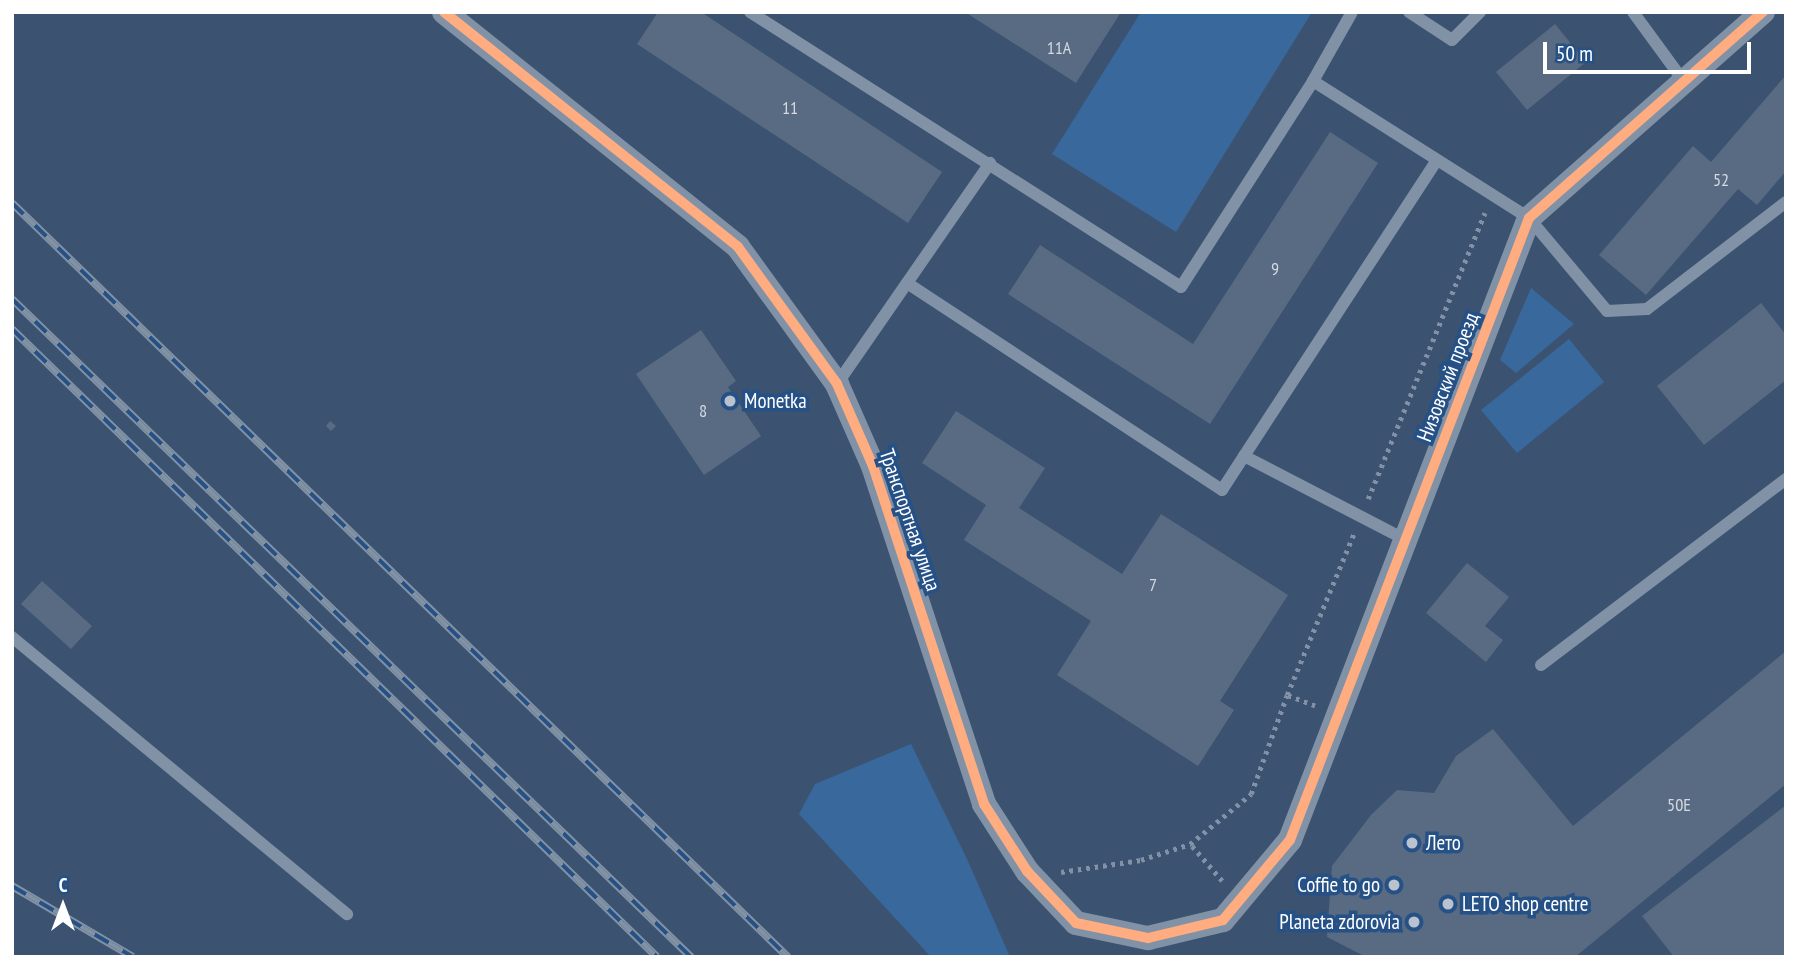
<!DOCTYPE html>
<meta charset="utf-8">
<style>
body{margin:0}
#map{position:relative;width:1798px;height:969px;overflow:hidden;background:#3b5371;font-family:"PT Sans Narrow",sans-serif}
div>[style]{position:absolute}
.green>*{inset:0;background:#39689c}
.building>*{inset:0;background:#586b83}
.path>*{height:4.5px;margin-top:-2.25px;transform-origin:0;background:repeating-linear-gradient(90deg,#8292a6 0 3.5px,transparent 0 8.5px)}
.service>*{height:12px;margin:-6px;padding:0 6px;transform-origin:6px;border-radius:6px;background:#8292a6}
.minor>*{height:24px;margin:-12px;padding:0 12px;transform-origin:12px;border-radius:12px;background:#8292a6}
.rail>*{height:8px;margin-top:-4px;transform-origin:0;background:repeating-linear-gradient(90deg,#255187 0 16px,#8292a5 0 32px);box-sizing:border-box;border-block:2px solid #8292a5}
.cycleway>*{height:10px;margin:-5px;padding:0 5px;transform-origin:5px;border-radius:5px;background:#ffac80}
.dots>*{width:19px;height:19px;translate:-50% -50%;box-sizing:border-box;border:4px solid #255187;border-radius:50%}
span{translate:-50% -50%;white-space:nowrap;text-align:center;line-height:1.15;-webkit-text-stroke:7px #255187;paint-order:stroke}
.number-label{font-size:18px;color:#d5dae0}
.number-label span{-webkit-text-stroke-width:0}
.street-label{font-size:21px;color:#fff}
.poi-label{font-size:21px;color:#fff}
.left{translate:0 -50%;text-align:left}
.right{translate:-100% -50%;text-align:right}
.frame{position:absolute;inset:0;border:14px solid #fff;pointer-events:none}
.north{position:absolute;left:28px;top:871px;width:70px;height:70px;-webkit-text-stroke:5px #255187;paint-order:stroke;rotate:0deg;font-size:19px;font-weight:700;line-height:28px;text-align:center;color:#fff}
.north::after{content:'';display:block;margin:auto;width:24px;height:32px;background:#fff;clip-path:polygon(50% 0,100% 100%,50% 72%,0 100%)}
.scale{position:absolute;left:1543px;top:42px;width:208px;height:32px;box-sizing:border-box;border:4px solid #fff;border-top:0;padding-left:9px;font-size:21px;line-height:24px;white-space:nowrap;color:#fff;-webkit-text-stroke:5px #255187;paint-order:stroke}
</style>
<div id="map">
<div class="green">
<div style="clip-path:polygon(1141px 12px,1312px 12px,1176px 232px,1052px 154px)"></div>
<div style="clip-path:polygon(1531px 288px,1574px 324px,1516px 373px,1500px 360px)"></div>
<div style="clip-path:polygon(1569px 339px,1604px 382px,1517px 453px,1481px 410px)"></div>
<div style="clip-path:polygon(911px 744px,967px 859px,1010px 957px,931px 957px,799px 814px,815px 784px)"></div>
</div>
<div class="building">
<div style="clip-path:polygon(658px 12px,701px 12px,942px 172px,908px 223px,637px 44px)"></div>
<div style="clip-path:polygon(965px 12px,1121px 12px,1076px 83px)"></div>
<div style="clip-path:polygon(1555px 24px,1586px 62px,1527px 110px,1496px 72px)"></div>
<div style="clip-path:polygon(1786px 75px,1786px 171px,1757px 205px,1738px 189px,1646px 295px,1599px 255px,1693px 146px,1711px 162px)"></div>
<div style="clip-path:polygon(1330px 132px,1378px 163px,1210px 424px,1008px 294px,1040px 245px,1193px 344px)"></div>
<div style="clip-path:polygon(1761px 303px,1786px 335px,1786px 380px,1704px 445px,1657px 386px)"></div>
<div style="clip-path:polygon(701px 330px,736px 381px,728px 387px,761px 436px,704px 475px,636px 374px)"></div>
<div style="clip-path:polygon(956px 411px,1045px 468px,1019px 508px,1122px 574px,1161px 514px,1288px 595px,1220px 701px,1234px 710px,1198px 766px,1057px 675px,1091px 621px,964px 540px,986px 505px,922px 463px)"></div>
<div style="clip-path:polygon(330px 421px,336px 426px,331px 431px,326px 426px)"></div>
<div style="clip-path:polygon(1467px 563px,1509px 597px,1485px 626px,1503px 640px,1486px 662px,1426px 613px)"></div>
<div style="clip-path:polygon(42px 581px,92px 626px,71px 649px,21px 604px)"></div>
<div style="clip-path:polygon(1786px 651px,1786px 784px,1575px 957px,1366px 957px,1327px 937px,1332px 866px,1371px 815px,1397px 790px,1434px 793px,1456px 756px,1493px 729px,1573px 826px)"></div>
<div style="clip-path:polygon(1786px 805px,1786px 957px,1674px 957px,1642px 916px)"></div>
</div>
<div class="path">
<div style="left:1368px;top:499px;width:309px;rotate:-67.8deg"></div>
<div style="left:1315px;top:706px;width:30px;rotate:-159deg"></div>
<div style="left:1287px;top:695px;width:175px;rotate:-67.5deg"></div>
<div style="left:1061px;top:872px;width:81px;rotate:-8.5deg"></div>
<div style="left:1141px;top:860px;width:52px;rotate:-18.1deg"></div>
<div style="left:1222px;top:881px;width:49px;rotate:-130.9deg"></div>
<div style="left:1190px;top:844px;width:79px;rotate:-39.3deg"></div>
<div style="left:1251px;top:794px;width:105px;rotate:-70deg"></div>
</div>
<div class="service">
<div style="left:750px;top:12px;width:511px;rotate:32.54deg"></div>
<div style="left:1181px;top:287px;width:245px;rotate:-57.3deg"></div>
<div style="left:1313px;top:81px;width:256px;rotate:32.4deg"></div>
<div style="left:1529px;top:218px;width:121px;rotate:50deg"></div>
<div style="left:1607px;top:311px;width:40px;rotate:-2.9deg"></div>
<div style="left:1647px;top:309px;width:175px;rotate:-37.6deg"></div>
<div style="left:1409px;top:12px;width:51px;rotate:33.1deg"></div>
<div style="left:1452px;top:40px;width:40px;rotate:-45deg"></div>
<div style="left:1633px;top:12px;width:83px;rotate:53.8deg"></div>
<div style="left:1313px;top:81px;width:79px;rotate:-60.5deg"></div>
<div style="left:907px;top:283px;width:377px;rotate:33.3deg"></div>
<div style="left:1222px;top:490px;width:40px;rotate:-57.1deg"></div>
<div style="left:1244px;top:456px;width:182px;rotate:27.4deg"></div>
<div style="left:837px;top:384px;width:269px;rotate:-55.3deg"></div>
<div style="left:1244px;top:456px;width:351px;rotate:-56.9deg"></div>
<div style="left:12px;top:637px;width:435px;rotate:39.6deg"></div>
<div style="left:1541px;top:665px;width:308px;rotate:-37.2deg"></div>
</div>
<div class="minor">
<div style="left:444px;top:12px;width:376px;rotate:38.6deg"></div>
<div style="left:738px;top:247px;width:169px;rotate:54.1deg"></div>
<div style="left:837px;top:384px;width:90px;rotate:66.3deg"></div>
<div style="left:873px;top:466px;width:356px;rotate:71.8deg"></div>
<div style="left:984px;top:804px;width:80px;rotate:57.3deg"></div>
<div style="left:1027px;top:871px;width:71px;rotate:46.7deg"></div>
<div style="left:1076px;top:923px;width:74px;rotate:11.8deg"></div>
<div style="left:1148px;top:938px;width:77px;rotate:-13.5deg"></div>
<div style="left:1223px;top:920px;width:104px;rotate:-50.1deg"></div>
<div style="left:1290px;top:840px;width:666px;rotate:-68.98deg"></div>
<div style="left:1529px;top:218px;width:312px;rotate:-41.4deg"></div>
</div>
<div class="rail">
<div style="left:12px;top:203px;width:1082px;rotate:44.18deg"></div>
<div style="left:12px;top:299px;width:946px;rotate:44.1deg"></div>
<div style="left:12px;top:329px;width:900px;rotate:44.23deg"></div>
<div style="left:12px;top:886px;width:140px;rotate:30.4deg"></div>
</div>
<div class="cycleway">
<div style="left:444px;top:12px;width:376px;rotate:38.6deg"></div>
<div style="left:738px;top:247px;width:169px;rotate:54.1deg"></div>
<div style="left:837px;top:384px;width:90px;rotate:66.3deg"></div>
<div style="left:873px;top:466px;width:356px;rotate:71.8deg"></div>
<div style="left:984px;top:804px;width:80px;rotate:57.3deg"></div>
<div style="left:1027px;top:871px;width:71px;rotate:46.7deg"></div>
<div style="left:1076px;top:923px;width:74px;rotate:11.8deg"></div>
<div style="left:1148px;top:938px;width:77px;rotate:-13.5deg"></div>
<div style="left:1223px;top:920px;width:104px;rotate:-50.1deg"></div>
<div style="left:1290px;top:840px;width:666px;rotate:-68.98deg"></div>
<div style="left:1529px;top:218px;width:312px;rotate:-41.4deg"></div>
</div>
<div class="dots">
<div style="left:730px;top:401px;background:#bac3cd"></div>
<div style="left:1412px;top:843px;background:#bac3cd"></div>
<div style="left:1394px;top:885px;background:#bac3cd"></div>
<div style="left:1448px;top:904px;background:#bac3cd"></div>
<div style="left:1414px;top:922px;background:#bac3cd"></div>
</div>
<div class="number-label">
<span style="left:1059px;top:48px">11А</span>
<span style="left:790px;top:108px">11</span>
<span style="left:1721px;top:180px">52</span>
<span style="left:1275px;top:269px">9</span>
<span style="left:703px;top:411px">8</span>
<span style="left:1153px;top:585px">7</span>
<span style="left:1679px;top:805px">50Е</span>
</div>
<div class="street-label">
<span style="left:1448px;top:377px;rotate:-69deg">Низовский проезд</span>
<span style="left:910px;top:520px;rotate:71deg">Транспортная улица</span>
</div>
<div class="poi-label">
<span class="left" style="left:744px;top:401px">Monetka</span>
<span class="left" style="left:1426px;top:843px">Лето</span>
<span class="right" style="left:1380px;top:885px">Coffie to go</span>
<span class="left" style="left:1462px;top:904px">LETO shop centre</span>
<span class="right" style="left:1400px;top:922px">Planeta zdorovia</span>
</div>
<div class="frame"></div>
<div class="north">С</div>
<div class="scale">50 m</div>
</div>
